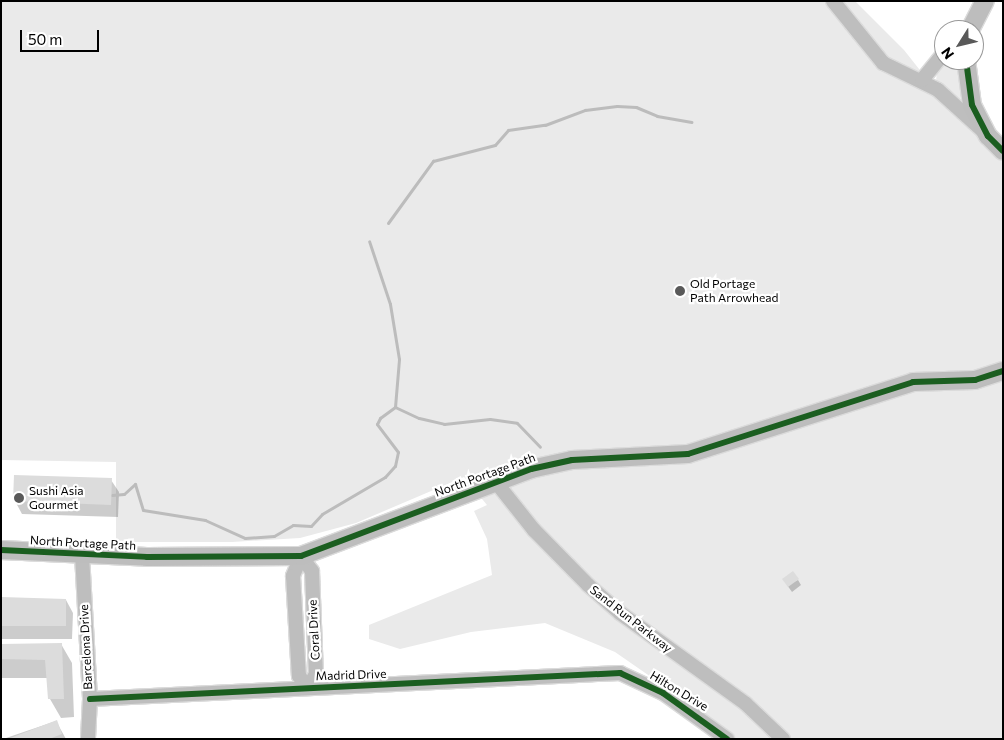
<!DOCTYPE html>
<style>
body{margin:0}
#map{position:relative;width:1004px;height:740px;overflow:hidden;background:#fff;font-family:Commissioner,sans-serif}
div>[style]{position:absolute}
.green>*{inset:0;background:#eaeaea}
.shadow>*{inset:0;background:#0003}
.stream>*{height:3px;margin:-1.5px;padding:0 1.5px;transform-origin:1.5px;border-radius:1.5px;background:#bcbcbc}
.building>*{inset:0;background:#dcdcdc}
.roads{filter:drop-shadow(1px 0 #dbdbdb) drop-shadow(-1px 0 #dbdbdb) drop-shadow(0 1px #dbdbdb) drop-shadow(0 -1px #dbdbdb)}
.minor>*{height:14px;margin:-7px;padding:0 7px;transform-origin:7px;border-radius:7px;background:#bebebe}
.major>*{height:18px;margin:-9px;padding:0 9px;transform-origin:9px;border-radius:9px;background:#bdbdbd}
.cycleway>*{height:6px;margin:-3px;padding:0 3px;transform-origin:3px;border-radius:3px;background:#1b5e20}
.dots>*{width:14px;height:14px;translate:-50% -50%;box-sizing:border-box;border:2px solid #fff;border-radius:50%}
span{translate:-50% -50%;white-space:nowrap;text-align:center;line-height:1.15;-webkit-text-stroke:4.5px #fff;paint-order:stroke}
.poi-label{font-size:12px;color:#000}
.left{translate:0 -50%;text-align:left}
.street-label{font-size:12px;color:#000}
.frame{position:absolute;inset:0;border:2px solid #000;pointer-events:none}
.north{position:absolute;left:934px;top:20px;width:50px;height:50px;box-sizing:border-box;background:#fff;border:1px solid #999;border-radius:50%;rotate:234deg;font-size:14px;font-weight:700;line-height:20px;text-align:center;color:#000}
.north::after{content:'';display:block;margin:auto;width:18px;height:22px;background:#595959;clip-path:polygon(50% 0,100% 100%,50% 72%,0 100%)}
.scale{position:absolute;left:20px;top:30px;width:79px;height:22px;box-sizing:border-box;border:2px solid #000;border-top:0;padding-left:6px;font-size:15px;line-height:18px;white-space:nowrap;color:#000;-webkit-text-stroke:4px #fff;paint-order:stroke}
</style>
<div id="map">
<div class="green">
<div style="clip-path:polygon(1px 1px,855px 1px,904px 50px,938px 93px,1003px 151px,1003px 739px,733px 739px,690px 704px,615px 652px,545px 623px,471px 632px,400px 649px,369px 639px,369px 625px,492px 575px,487px 539px,474px 511px,487px 505px,464px 477px,356px 523px,300px 538px,232px 542px,116px 542px,116px 462px,1px 460px)"></div>
<div style="clip-path:polygon(945px 60px,959px 60px,961px 102px,936px 82px,937px 70px)"></div>
</div>
<div class="shadow">
<div style="clip-path:polygon(15px 476px,111px 480px,119px 492px,118px 517px,22px 514px,15px 501px)"></div>
<div style="clip-path:polygon(798px 580px,801px 585px,792px 592px,787px 585px)"></div>
<div style="clip-path:polygon(1px 598px,66px 600px,73px 613px,72px 639px,1px 639px)"></div>
<div style="clip-path:polygon(61px 644px,72px 663px,74px 717px,61px 718px,50px 699px,48px 678px,1px 678px,1px 645px)"></div>
<div style="clip-path:polygon(56px 721px,66px 739px,6px 738px)"></div>
</div>
<div class="stream">
<div style="left:388px;top:223px;width:77px;rotate:-54deg"></div>
<div style="left:433px;top:161px;width:64px;rotate:-14.5deg"></div>
<div style="left:495px;top:145px;width:20px;rotate:-49deg"></div>
<div style="left:508px;top:130px;width:37px;rotate:-8deg"></div>
<div style="left:545px;top:125px;width:43px;rotate:-20.6deg"></div>
<div style="left:585px;top:110px;width:32px;rotate:-7deg"></div>
<div style="left:617px;top:106px;width:19px;rotate:3deg"></div>
<div style="left:636px;top:107px;width:23px;rotate:23deg"></div>
<div style="left:657px;top:116px;width:35px;rotate:10deg"></div>
<div style="left:395px;top:407px;width:26px;rotate:25deg"></div>
<div style="left:419px;top:418px;width:26px;rotate:13deg"></div>
<div style="left:444px;top:424px;width:46px;rotate:-6.2deg"></div>
<div style="left:490px;top:419px;width:27px;rotate:8deg"></div>
<div style="left:517px;top:423px;width:33px;rotate:46deg"></div>
<div style="left:112px;top:495px;width:12px;rotate:-5deg"></div>
<div style="left:124px;top:494px;width:15px;rotate:-42deg"></div>
<div style="left:135px;top:484px;width:27px;rotate:73deg"></div>
<div style="left:143px;top:510px;width:63px;rotate:9.2deg"></div>
<div style="left:205px;top:520px;width:44px;rotate:24.2deg"></div>
<div style="left:245px;top:538px;width:29px;rotate:-4deg"></div>
<div style="left:274px;top:536px;width:22px;rotate:-30deg"></div>
<div style="left:293px;top:525px;width:18px;rotate:3deg"></div>
<div style="left:311px;top:526px;width:16px;rotate:-47deg"></div>
<div style="left:322px;top:514px;width:73px;rotate:-30.4deg"></div>
<div style="left:385px;top:477px;width:15px;rotate:-48deg"></div>
<div style="left:395px;top:466px;width:14px;rotate:-78deg"></div>
<div style="left:398px;top:452px;width:35px;rotate:-127deg"></div>
<div style="left:377px;top:424px;width:7px;rotate:-63deg"></div>
<div style="left:380px;top:418px;width:19px;rotate:-36deg"></div>
<div style="left:395px;top:407px;width:48px;rotate:-85.2deg"></div>
<div style="left:399px;top:359px;width:56px;rotate:-99.3deg"></div>
<div style="left:390px;top:304px;width:66px;rotate:-108.4deg"></div>
</div>
<div class="building">
<div style="clip-path:polygon(14px 475px,112px 478px,111px 505px,13px 501px)"></div>
<div style="clip-path:polygon(793px 571px,799px 579px,788px 587px,782px 579px)"></div>
<div style="clip-path:polygon(1px 597px,66px 599px,66px 626px,1px 626px)"></div>
<div style="clip-path:polygon(62px 643px,64px 699px,48px 699px,45px 660px,1px 659px,1px 644px)"></div>
<div style="clip-path:polygon(57px 720px,62px 734px,49px 739px,8px 739px)"></div>
</div>
<div class="roads">
<div class="minor">
<div style="left:833px;top:1px;width:80px;rotate:51.1deg"></div>
<div style="left:883px;top:63px;width:61px;rotate:26.1deg"></div>
<div style="left:938px;top:90px;width:61px;rotate:42.3deg"></div>
<div style="left:922px;top:80px;width:35px;rotate:-51deg"></div>
<div style="left:495px;top:481px;width:63px;rotate:51.5deg"></div>
<div style="left:534px;top:530px;width:77px;rotate:45.5deg"></div>
<div style="left:588px;top:585px;width:43px;rotate:41.2deg"></div>
<div style="left:620px;top:613px;width:155px;rotate:35.8deg"></div>
<div style="left:746px;top:704px;width:51px;rotate:43.4deg"></div>
<div style="left:82px;top:555px;width:144px;rotate:86.8deg"></div>
<div style="left:90px;top:699px;width:40px;rotate:92.9deg"></div>
<div style="left:301px;top:556px;width:19px;rotate:54deg"></div>
<div style="left:312px;top:571px;width:103px;rotate:87.8deg"></div>
<div style="left:316px;top:674px;width:16px;rotate:120deg"></div>
<div style="left:301px;top:556px;width:22px;rotate:112deg"></div>
<div style="left:293px;top:576px;width:100px;rotate:86.6deg"></div>
<div style="left:299px;top:676px;width:15px;rotate:53deg"></div>
<div style="left:90px;top:699px;width:531px;rotate:-2.81deg"></div>
<div style="left:620px;top:673px;width:47px;rotate:24.9deg"></div>
<div style="left:663px;top:693px;width:79px;rotate:35.7deg"></div>
</div>
<div class="major">
<div style="left:970px;top:30px;width:33px;rotate:-63deg"></div>
<div style="left:966px;top:60px;width:45px;rotate:82.4deg"></div>
<div style="left:972px;top:105px;width:35px;rotate:63deg"></div>
<div style="left:988px;top:136px;width:21px;rotate:45deg"></div>
<div style="left:1px;top:550px;width:146px;rotate:2.7deg"></div>
<div style="left:147px;top:557px;width:154px;rotate:-0.4deg"></div>
<div style="left:301px;top:556px;width:246px;rotate:-20.7deg"></div>
<div style="left:531px;top:469px;width:42px;rotate:-12.4deg"></div>
<div style="left:572px;top:460px;width:116px;rotate:-3deg"></div>
<div style="left:688px;top:454px;width:236px;rotate:-17.7deg"></div>
<div style="left:913px;top:382px;width:62px;rotate:-1.8deg"></div>
<div style="left:975px;top:380px;width:29px;rotate:-18deg"></div>
</div>
</div>
<div class="cycleway">
<div style="left:966px;top:60px;width:45px;rotate:82.4deg"></div>
<div style="left:972px;top:105px;width:35px;rotate:63deg"></div>
<div style="left:988px;top:136px;width:21px;rotate:45deg"></div>
<div style="left:1px;top:550px;width:146px;rotate:2.7deg"></div>
<div style="left:147px;top:557px;width:154px;rotate:-0.4deg"></div>
<div style="left:301px;top:556px;width:246px;rotate:-20.7deg"></div>
<div style="left:531px;top:469px;width:42px;rotate:-12.4deg"></div>
<div style="left:572px;top:460px;width:116px;rotate:-3deg"></div>
<div style="left:688px;top:454px;width:236px;rotate:-17.7deg"></div>
<div style="left:913px;top:382px;width:62px;rotate:-1.8deg"></div>
<div style="left:975px;top:380px;width:29px;rotate:-18deg"></div>
<div style="left:90px;top:699px;width:531px;rotate:-2.81deg"></div>
<div style="left:620px;top:673px;width:47px;rotate:24.9deg"></div>
<div style="left:663px;top:693px;width:79px;rotate:35.7deg"></div>
</div>
<div class="dots">
<div style="left:680px;top:291px;background:#595959"></div>
<div style="left:19px;top:498px;background:#595959"></div>
</div>
<div class="poi-label">
<span class="left" style="left:690px;top:291px">Old Portage<br>Path Arrowhead</span>
<span class="left" style="left:29px;top:498px">Sushi Asia<br>Gourmet</span>
</div>
<div class="street-label">
<span style="left:485px;top:475px;rotate:-20deg">North Portage Path</span>
<span style="left:83px;top:543px;rotate:3deg">North Portage Path</span>
<span style="left:631px;top:619px;rotate:38deg">Sand Run Parkway</span>
<span style="left:314px;top:630px;rotate:-93deg">Coral Drive</span>
<span style="left:86px;top:647px;rotate:-93deg">Barcelona Drive</span>
<span style="left:351px;top:675px;rotate:-2deg">Madrid Drive</span>
<span style="left:679px;top:691px;rotate:31deg">Hilton Drive</span>
</div>
<div class="frame"></div>
<div class="north">N</div>
<div class="scale">50 m</div>
</div>
